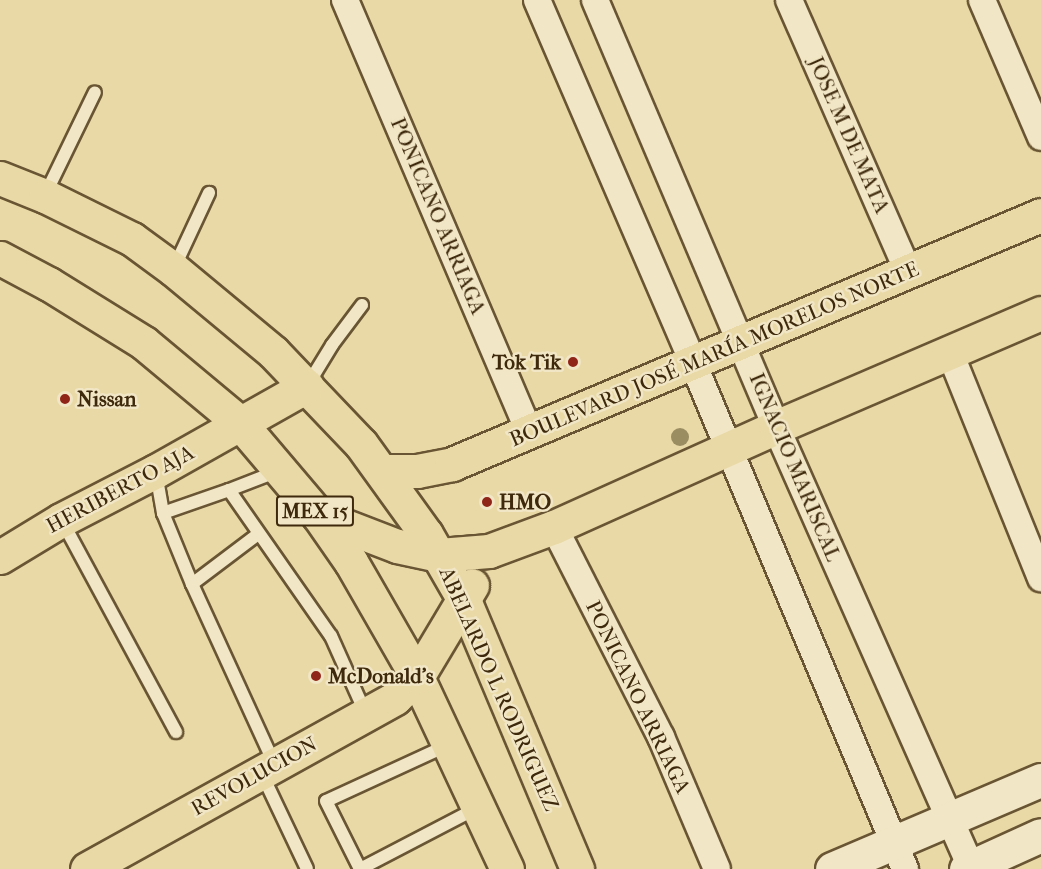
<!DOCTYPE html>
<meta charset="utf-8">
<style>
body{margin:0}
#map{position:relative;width:1041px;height:869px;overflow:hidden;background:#e9d9a6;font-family:"IM FELL French Canon",serif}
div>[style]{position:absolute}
.roads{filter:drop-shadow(2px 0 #695533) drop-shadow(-2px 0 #695533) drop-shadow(0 2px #695533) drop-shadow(0 -2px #695533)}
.lane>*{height:12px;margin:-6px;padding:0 6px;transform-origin:6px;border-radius:6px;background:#f1e6c5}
.street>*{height:26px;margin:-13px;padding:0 13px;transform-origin:13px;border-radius:13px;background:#f1e6c5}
.secondary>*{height:33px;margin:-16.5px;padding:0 16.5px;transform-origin:16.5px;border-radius:16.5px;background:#f1e6c5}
.primary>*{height:33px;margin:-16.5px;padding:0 16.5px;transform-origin:16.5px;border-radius:16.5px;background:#e9d9a6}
.trees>*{width:18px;height:18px;margin:-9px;border-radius:50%;background:#9b8d62}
.dots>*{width:16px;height:16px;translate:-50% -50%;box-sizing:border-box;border:3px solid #f1e6c5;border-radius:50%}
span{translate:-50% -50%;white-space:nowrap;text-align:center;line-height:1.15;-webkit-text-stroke:5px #f1e6c5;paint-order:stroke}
.shield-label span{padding:2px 4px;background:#f1e6c5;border:2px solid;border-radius:4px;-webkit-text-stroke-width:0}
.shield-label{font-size:20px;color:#3e290d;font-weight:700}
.street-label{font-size:21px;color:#3e290d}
.poi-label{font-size:21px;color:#3e290d;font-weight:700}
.right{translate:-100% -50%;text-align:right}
.left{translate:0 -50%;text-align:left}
</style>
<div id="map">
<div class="roads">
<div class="lane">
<div style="left:45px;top:195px;width:114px;rotate:-64.1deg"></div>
<div style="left:174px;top:268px;width:83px;rotate:-65deg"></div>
<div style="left:307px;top:386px;width:48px;rotate:-58.6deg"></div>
<div style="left:332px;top:345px;width:50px;rotate:-53.1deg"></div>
<div style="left:156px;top:473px;width:41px;rotate:80.1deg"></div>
<div style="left:163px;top:513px;width:70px;rotate:-19.2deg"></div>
<div style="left:229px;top:490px;width:178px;rotate:55.1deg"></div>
<div style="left:331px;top:636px;width:83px;rotate:65.9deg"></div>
<div style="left:229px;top:490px;width:53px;rotate:-21.2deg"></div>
<div style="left:163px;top:513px;width:77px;rotate:67.8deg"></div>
<div style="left:192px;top:584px;width:83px;rotate:-37.1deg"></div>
<div style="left:62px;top:521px;width:240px;rotate:61.6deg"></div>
<div style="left:192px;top:584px;width:197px;rotate:65.4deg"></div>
<div style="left:448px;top:745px;width:134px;rotate:155.3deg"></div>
<div style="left:326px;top:801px;width:76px;rotate:63.4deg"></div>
<div style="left:360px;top:869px;width:132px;rotate:-27.5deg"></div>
<div style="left:261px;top:772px;width:107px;rotate:64.6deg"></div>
</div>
<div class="street">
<div style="left:345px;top:0;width:471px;rotate:66.9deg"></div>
<div style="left:537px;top:0;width:395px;rotate:66.7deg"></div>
<div style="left:693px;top:363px;width:549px;rotate:67.27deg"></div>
<div style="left:595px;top:0;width:464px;rotate:67deg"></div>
<div style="left:776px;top:427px;width:484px;rotate:66.1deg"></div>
<div style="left:789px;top:0;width:296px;rotate:66.3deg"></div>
<div style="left:982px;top:0;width:149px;rotate:66.7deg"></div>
<div style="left:950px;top:353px;width:243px;rotate:68deg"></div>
<div style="left:554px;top:527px;width:236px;rotate:63deg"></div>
<div style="left:661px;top:737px;width:143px;rotate:67deg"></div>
</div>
<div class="secondary">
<div style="left:832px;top:869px;width:227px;rotate:-23.1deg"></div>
<div style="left:966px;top:869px;width:82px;rotate:-24.4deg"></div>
</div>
<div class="primary">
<div style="left:0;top:178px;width:48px;rotate:21.8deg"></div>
<div style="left:45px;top:196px;width:97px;rotate:26.3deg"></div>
<div style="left:132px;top:239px;width:51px;rotate:36.2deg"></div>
<div style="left:173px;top:269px;width:130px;rotate:39.7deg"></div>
<div style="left:273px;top:352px;width:127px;rotate:46.3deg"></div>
<div style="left:361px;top:444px;width:111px;rotate:54.2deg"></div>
<div style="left:426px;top:534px;width:76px;rotate:60.1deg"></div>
<div style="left:464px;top:600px;width:292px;rotate:67.2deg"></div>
<div style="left:0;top:258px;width:55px;rotate:28deg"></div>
<div style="left:49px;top:284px;width:112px;rotate:31.8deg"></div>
<div style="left:144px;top:343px;width:125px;rotate:39.8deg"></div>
<div style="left:240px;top:423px;width:122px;rotate:49.7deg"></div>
<div style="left:319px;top:516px;width:56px;rotate:55.2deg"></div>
<div style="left:351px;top:562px;width:133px;rotate:60.1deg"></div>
<div style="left:417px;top:677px;width:212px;rotate:64.9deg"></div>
<div style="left:382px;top:471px;width:35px"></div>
<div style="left:417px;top:471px;width:36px;rotate:-11deg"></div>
<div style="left:452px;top:464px;width:639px;rotate:-22.92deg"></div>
<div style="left:319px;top:516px;width:84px;rotate:21deg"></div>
<div style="left:397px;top:546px;width:43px;rotate:12.1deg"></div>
<div style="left:439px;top:555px;width:50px;rotate:-4.6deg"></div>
<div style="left:489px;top:551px;width:69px;rotate:-20.3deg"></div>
<div style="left:554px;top:527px;width:243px;rotate:-24.2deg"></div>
<div style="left:776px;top:427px;width:288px;rotate:-23.3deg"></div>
<div style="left:0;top:557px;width:71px;rotate:-31.2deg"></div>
<div style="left:61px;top:520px;width:107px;rotate:-27.3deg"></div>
<div style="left:156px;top:471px;width:173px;rotate:-29.4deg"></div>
<div style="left:87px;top:869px;width:352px;rotate:-29deg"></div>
<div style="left:395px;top:698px;width:30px;rotate:-44deg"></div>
<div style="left:417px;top:677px;width:107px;rotate:-59.1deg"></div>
</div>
</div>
<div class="trees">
<div style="left:680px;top:437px"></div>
</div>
<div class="dots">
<div style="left:573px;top:362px;background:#8f2418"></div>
<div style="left:65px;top:399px;background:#8f2418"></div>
<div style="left:487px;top:502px;background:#8f2418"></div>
<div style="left:316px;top:676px;background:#8f2418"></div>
</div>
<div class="shield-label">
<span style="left:315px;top:511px">MEX 15</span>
</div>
<div class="street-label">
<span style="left:849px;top:135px;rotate:66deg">JOSE M DE MATA</span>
<span style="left:438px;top:216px;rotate:67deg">PONICANO ARRIAGA</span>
<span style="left:714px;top:354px;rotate:-23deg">BOULEVARD JOSÉ MARÍA MORELOS NORTE</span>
<span style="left:795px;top:467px;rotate:67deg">IGNACIO MARISCAL</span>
<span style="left:120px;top:489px;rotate:-28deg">HERIBERTO AJA</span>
<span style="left:499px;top:689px;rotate:66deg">ABELARDO L RODRIGUEZ</span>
<span style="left:638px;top:697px;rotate:64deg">PONICANO ARRIAGA</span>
<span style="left:254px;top:776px;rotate:-29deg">REVOLUCION</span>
</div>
<div class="poi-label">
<span class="right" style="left:561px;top:362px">Tok Tik</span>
<span class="left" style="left:77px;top:399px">Nissan</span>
<span class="left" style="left:499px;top:502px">HMO</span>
<span class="left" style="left:328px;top:676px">McDonald's</span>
</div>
</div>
